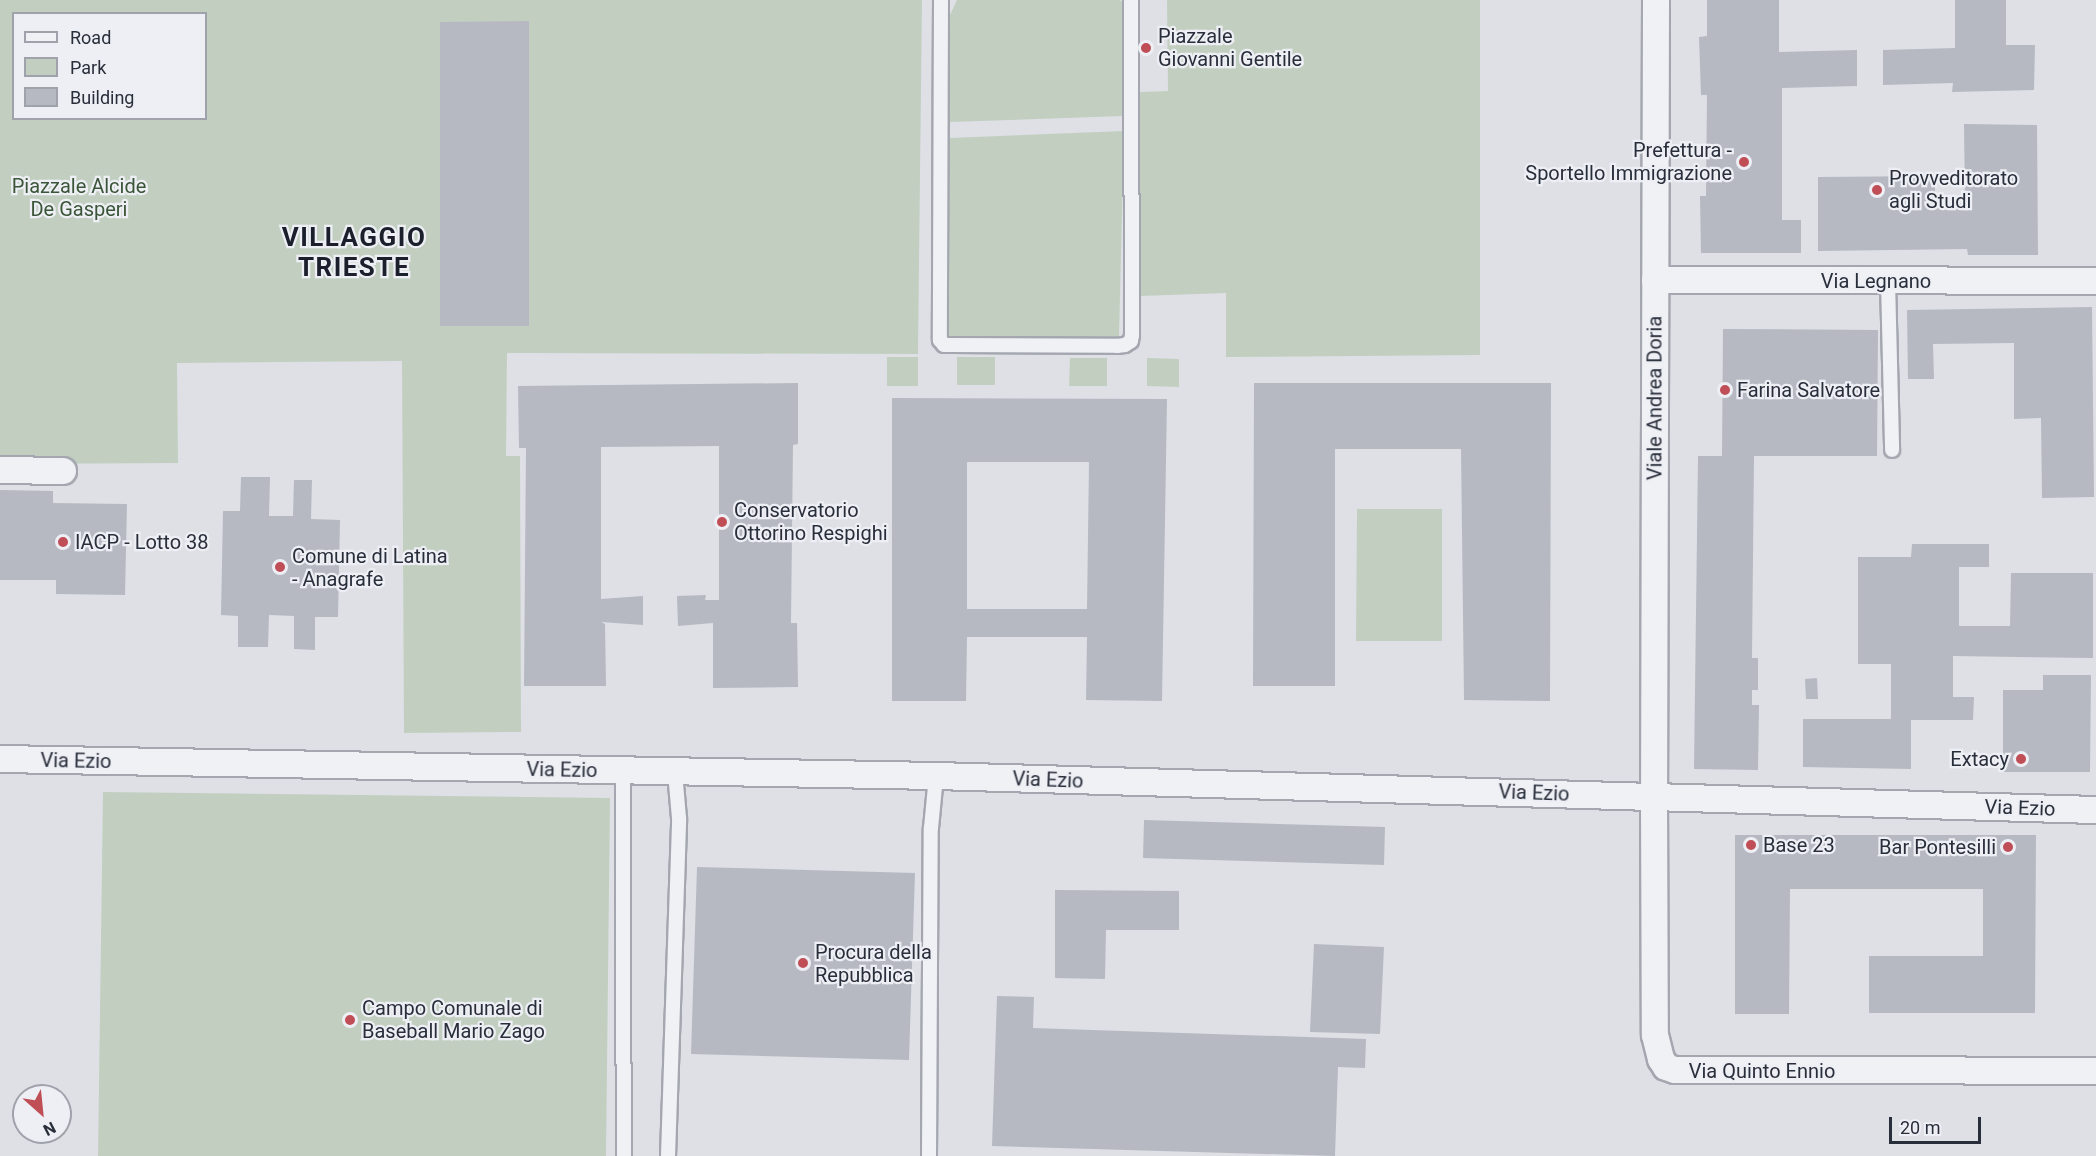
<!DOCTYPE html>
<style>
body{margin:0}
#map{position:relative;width:2096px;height:1156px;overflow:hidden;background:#dee0e6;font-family:Roboto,sans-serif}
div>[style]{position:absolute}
.green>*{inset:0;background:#c2cfc0}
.building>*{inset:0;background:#b6b9c2}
.roads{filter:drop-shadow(2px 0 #a4a7af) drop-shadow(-2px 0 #a4a7af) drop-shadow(0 2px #a4a7af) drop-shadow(0 -2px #a4a7af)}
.lane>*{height:14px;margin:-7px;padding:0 7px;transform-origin:7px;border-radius:7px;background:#f0f1f5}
.street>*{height:26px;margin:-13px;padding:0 13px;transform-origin:13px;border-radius:13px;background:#f0f1f5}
.dots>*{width:16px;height:16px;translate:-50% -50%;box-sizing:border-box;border:3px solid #edeff4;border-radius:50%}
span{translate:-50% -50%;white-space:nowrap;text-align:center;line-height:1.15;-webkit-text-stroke:4.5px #edeff4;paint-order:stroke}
.poi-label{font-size:20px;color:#292e3b}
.left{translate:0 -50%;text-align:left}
.right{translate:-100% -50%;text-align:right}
.park-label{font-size:20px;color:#3b5538}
.street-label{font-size:20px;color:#292e3b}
.district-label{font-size:26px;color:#1b1f2c;font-weight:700;letter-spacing:1.5px}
.legend{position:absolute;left:12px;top:12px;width:195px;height:108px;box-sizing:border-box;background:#edeff4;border:2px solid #9fa2aa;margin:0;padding:8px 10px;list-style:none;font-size:18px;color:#292e3b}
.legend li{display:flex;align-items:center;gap:12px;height:30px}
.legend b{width:30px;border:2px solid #9fa2aa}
.north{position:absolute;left:12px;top:1084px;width:60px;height:60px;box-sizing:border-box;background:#edeff4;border:2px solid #9fa2aa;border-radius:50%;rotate:153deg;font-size:16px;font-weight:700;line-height:24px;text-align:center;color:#292e3b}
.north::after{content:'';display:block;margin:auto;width:21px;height:27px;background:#bf4e56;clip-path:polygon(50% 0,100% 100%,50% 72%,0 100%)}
.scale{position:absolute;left:1889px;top:1117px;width:92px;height:27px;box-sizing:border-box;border:3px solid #292e3b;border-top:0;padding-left:8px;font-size:18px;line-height:21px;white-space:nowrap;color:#292e3b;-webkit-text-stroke:4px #edeff4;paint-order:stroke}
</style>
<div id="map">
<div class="green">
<div style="clip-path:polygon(evenodd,0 0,922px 0,918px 354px,507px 353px,506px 456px,520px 456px,521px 732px,404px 733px,402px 361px,177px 363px,178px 463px,0 464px,0 0,14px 14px,206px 14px,206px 118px,14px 118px,14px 14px)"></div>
<div style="clip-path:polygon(957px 0,1120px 0,1125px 5px,1124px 116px,950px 122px,950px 15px)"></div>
<div style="clip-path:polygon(1167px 0,1480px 0,1480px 355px,1226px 357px,1226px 293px,1140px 296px,1140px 92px,1168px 91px)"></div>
<div style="clip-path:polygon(1124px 131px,1119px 337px,953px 339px,947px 337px,944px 330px,949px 138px)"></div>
<div style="clip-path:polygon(887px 357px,918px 357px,918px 386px,887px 386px)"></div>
<div style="clip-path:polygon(957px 357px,995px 357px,995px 385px,957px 385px)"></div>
<div style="clip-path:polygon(1070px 358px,1107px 358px,1107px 386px,1069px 386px)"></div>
<div style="clip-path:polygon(1147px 358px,1179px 359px,1179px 387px,1147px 386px)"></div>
<div style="clip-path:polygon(1357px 509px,1442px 509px,1442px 641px,1356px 641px)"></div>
<div style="clip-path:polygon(103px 792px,610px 798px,606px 1156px,98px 1156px)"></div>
</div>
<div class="building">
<div style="clip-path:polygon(1707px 0,1779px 0,1779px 52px,1857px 50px,1857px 86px,1782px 88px,1782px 220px,1801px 220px,1801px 253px,1701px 253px,1700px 196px,1706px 196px,1707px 95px,1701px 95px,1699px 37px,1707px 36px)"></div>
<div style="clip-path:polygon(1955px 0,2006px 0,2006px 45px,2035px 45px,2034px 90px,1952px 92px,1953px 83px,1883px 85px,1883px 50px,1955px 48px)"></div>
<div style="clip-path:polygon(529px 21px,529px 326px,440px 326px,440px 22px)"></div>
<div style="clip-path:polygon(1964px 124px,2037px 125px,2038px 255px,1968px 255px,1967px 249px,1818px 251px,1818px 177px,1935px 176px,1935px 203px,1965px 203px)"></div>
<div style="clip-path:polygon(2092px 307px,2094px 497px,2042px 498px,2041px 418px,2014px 419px,2014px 343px,1933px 344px,1934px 379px,1908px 379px,1907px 310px)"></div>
<div style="clip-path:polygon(1723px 329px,1878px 330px,1877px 456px,1754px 456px,1752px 658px,1758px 658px,1758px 690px,1752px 690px,1752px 705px,1759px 705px,1758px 770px,1694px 769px,1698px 456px,1722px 456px)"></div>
<div style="clip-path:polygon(798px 383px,798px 444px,793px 445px,791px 623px,797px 623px,798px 687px,713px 688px,713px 623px,678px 626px,677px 596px,706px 595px,705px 600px,719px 600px,719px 446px,601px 447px,601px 599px,643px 596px,643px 625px,601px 622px,605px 624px,606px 686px,524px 686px,526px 448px,519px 448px,518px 386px)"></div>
<div style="clip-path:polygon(1254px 383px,1551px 383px,1550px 701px,1464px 700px,1461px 449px,1335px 449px,1335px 686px,1253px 686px)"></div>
<div style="clip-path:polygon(evenodd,892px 398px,1167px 399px,1162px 701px,1086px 700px,1087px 637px,967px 637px,966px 701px,892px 701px,892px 398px,967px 462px,1089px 462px,1087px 609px,967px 609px,967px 462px)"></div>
<div style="clip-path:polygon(241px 477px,270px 477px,269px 516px,293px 516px,294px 480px,312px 480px,311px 519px,340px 520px,338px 617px,315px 617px,315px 650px,294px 649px,294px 616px,269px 615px,268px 647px,238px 647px,238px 616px,221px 615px,223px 511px,240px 511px)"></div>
<div style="clip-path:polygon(0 490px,53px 491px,53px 503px,127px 504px,125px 595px,56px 594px,56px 580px,0 580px)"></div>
<div style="clip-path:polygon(1912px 544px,1989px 544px,1989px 567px,1959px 567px,1959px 626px,2010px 626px,2011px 573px,2093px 573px,2093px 658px,1953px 656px,1953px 697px,1974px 697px,1973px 720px,1911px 720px,1911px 769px,1803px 767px,1803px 719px,1891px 719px,1891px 664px,1858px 664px,1858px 557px,1911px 557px)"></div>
<div style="clip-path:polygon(2043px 675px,2091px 675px,2090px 772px,2003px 772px,2003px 690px,2043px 690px)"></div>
<div style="clip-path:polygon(1817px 678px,1818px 699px,1806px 699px,1805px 679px)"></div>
<div style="clip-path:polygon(1144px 820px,1385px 827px,1384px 865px,1143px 858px)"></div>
<div style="clip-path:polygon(1735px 835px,2036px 835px,2035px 1013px,1869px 1013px,1869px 956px,1983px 956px,1983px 889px,1790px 889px,1789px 1014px,1735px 1014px)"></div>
<div style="clip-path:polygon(697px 867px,915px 873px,909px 1060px,691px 1054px)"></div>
<div style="clip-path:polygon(1055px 890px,1179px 891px,1179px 930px,1106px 930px,1105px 979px,1055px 978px)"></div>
<div style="clip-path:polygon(1314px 944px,1384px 947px,1380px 1034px,1310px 1032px)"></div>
<div style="clip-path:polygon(997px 996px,1034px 997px,1033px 1028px,1366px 1039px,1365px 1068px,1338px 1067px,1335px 1156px,992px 1146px)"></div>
</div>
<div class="roads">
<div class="lane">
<div style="left:941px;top:0;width:340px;rotate:90.2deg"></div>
<div style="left:940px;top:340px;width:6px;rotate:51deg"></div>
<div style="left:944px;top:345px;width:6px"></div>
<div style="left:950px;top:345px;width:167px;rotate:0.3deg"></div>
<div style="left:1117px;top:346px;width:8px;rotate:-7deg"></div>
<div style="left:1125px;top:345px;width:7px;rotate:-34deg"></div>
<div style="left:1131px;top:341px;width:6px;rotate:-81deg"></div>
<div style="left:1132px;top:335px;width:335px;rotate:-90.2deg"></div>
<div style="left:1888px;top:281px;width:169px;rotate:88.6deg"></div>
<div style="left:623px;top:771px;width:385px;rotate:89.9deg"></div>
<div style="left:668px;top:1156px;width:338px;rotate:-88.1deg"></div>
<div style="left:679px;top:818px;width:46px;rotate:-95deg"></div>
<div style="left:929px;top:1156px;width:328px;rotate:-89.7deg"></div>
<div style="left:931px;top:828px;width:52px;rotate:-84.5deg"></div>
</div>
<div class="street">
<div style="left:1656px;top:0;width:797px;rotate:90.14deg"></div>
<div style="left:1654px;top:797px;width:238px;rotate:89.8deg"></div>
<div style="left:1655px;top:1035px;width:25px;rotate:76deg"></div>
<div style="left:1661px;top:1059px;width:9px;rotate:58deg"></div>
<div style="left:1666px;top:1067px;width:9px;rotate:18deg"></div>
<div style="left:1675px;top:1070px;width:421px;rotate:0.1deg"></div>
<div style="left:1655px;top:280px;width:441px;rotate:0.1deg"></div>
<div style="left:0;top:470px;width:63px;rotate:0.9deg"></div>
<div style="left:0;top:759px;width:936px;rotate:1.04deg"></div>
<div style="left:936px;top:776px;width:1160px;rotate:1.68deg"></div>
</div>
</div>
<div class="dots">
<div style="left:1146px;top:48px;background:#bf4e56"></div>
<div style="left:1744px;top:162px;background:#bf4e56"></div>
<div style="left:1877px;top:190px;background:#bf4e56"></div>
<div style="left:1725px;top:390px;background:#bf4e56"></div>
<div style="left:722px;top:522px;background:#bf4e56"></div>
<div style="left:63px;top:542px;background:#bf4e56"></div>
<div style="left:280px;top:567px;background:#bf4e56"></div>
<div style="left:2021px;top:759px;background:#bf4e56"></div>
<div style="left:1751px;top:845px;background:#bf4e56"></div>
<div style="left:2008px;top:847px;background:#bf4e56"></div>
<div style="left:803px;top:963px;background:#bf4e56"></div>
<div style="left:350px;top:1020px;background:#bf4e56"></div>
</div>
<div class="poi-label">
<span class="left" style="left:1158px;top:48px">Piazzale<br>Giovanni Gentile</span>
<span class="right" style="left:1732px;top:162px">Prefettura -<br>Sportello Immigrazione</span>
<span class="left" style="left:1889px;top:190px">Provveditorato<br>agli Studi</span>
<span class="left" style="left:1737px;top:390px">Farina Salvatore</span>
<span class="left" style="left:734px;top:522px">Conservatorio<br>Ottorino Respighi</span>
<span class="left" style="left:75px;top:542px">IACP - Lotto 38</span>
<span class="left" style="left:292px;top:568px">Comune di Latina<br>- Anagrafe</span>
<span class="right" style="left:2009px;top:759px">Extacy</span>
<span class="left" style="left:1763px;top:845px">Base 23</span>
<span class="right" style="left:1996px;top:847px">Bar Pontesilli</span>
<span class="left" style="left:815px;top:964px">Procura della<br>Repubblica</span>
<span class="left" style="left:362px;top:1020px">Campo Comunale di<br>Baseball Mario Zago</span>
</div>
<div class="park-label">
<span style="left:79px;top:198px">Piazzale Alcide<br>De Gasperi</span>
</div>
<div class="street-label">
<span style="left:1876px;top:281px">Via Legnano</span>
<span style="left:1655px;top:398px;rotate:-90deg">Viale Andrea Doria</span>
<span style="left:76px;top:761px;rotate:1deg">Via Ezio</span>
<span style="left:562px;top:770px;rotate:1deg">Via Ezio</span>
<span style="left:1048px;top:780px;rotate:2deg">Via Ezio</span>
<span style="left:1534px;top:793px;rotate:2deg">Via Ezio</span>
<span style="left:2020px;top:808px;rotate:2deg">Via Ezio</span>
<span style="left:1762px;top:1071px">Via Quinto Ennio</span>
</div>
<div class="district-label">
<span style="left:354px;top:253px">VILLAGGIO<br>TRIESTE</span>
</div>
<ul class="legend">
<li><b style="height:8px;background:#f0f1f5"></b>Road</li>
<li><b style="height:16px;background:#c2cfc0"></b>Park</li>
<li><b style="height:16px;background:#b6b9c2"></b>Building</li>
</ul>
<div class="north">N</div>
<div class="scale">20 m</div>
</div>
